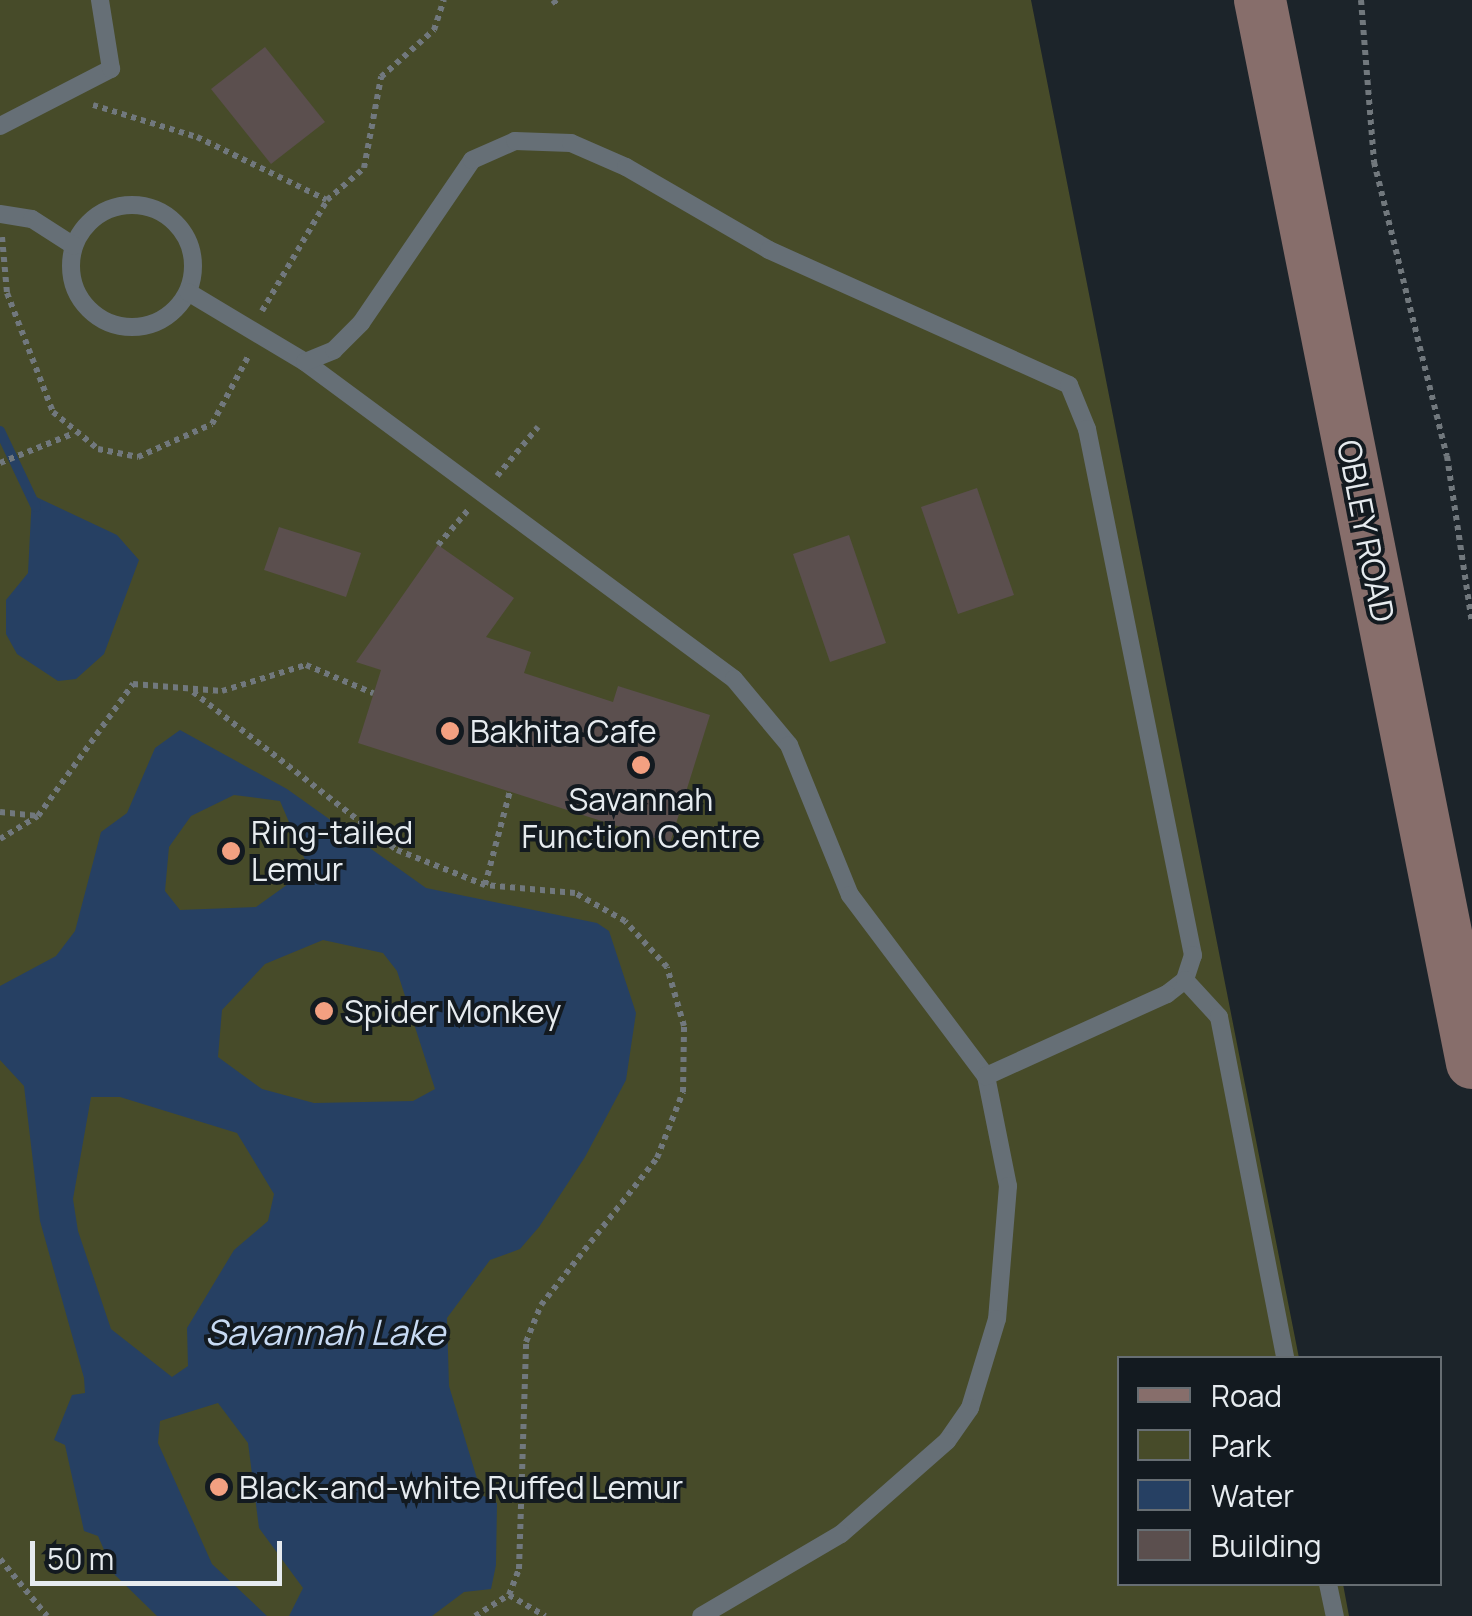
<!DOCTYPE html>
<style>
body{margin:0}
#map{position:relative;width:1472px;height:1616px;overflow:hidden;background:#1c242a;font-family:Manrope,sans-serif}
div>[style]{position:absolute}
.green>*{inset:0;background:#474b29}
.water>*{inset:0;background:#264063}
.stream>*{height:10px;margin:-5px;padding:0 5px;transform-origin:5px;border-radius:5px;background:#264063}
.building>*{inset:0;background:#5b4f4e}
.path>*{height:6px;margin-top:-3px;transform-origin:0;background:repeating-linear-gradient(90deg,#71787d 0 5px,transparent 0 10px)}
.lane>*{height:18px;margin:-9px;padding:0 9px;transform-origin:9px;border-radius:9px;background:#666f76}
.lane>.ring{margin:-9px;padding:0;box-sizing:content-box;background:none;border:18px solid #666f76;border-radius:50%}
.secondary>*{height:52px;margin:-26px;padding:0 26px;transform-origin:26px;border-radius:26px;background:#876e6b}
.dots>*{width:28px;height:28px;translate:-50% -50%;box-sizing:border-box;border:5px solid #131a20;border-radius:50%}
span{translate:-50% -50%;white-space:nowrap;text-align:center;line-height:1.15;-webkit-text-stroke:8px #131a20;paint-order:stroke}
.street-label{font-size:32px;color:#e6ebef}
.poi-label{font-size:32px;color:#e6ebef}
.left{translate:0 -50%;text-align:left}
.water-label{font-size:35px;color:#c7daf3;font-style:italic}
.legend{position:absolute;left:1117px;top:1356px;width:325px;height:230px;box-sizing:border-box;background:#131a20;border:2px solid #676e73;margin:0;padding:12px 18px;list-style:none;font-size:30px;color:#e6ebef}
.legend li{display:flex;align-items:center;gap:20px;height:50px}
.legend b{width:50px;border:2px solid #676e73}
.scale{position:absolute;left:30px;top:1541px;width:252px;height:45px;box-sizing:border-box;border:5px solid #e6ebef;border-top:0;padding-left:12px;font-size:30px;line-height:35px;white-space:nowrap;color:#e6ebef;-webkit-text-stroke:8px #131a20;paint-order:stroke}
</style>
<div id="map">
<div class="green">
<div style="clip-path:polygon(0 0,1031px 0,1299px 1358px,1120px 1358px,1120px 1584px,1343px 1584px,1349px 1616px,0 1616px)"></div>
</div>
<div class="water">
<div style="clip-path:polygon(32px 495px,117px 535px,139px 560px,104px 654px,76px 679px,58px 681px,17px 654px,6px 634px,6px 600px,28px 573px)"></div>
<div style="clip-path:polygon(evenodd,180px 730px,287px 789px,426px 888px,597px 923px,609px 931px,636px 1013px,626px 1080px,585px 1157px,539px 1227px,520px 1249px,490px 1260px,447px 1318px,449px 1386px,482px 1495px,497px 1503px,496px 1565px,491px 1589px,464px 1592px,432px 1616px,289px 1616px,303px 1588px,259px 1528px,248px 1443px,218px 1403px,160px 1421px,158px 1443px,212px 1564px,267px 1616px,157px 1616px,115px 1575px,98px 1536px,84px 1531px,65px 1445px,54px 1440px,72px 1395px,85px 1393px,84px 1378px,40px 1221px,24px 1086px,0 1060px,0 986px,56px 956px,75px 931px,101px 832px,127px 813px,155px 748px,180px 730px,234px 795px,280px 801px,309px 869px,256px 907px,180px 910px,165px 891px,169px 847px,191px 816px,234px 795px,180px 730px,323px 940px,383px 953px,397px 971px,435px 1089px,413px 1101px,314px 1103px,262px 1089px,218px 1057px,222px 1010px,265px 964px,323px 940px,180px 730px,91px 1097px,120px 1097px,237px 1133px,274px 1194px,268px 1221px,234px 1250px,187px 1328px,188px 1366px,172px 1377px,111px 1329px,78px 1231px,73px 1199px,91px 1097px)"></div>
</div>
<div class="stream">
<div style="left:0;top:431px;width:84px;rotate:64.7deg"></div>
</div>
<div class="building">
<div style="clip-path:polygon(265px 47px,325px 122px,271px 164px,211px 89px)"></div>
<div style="clip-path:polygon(977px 488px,1014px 595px,958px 614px,921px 507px)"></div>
<div style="clip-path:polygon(279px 527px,361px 553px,346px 597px,264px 570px)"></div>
<div style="clip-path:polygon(849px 535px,886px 643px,830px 662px,793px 554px)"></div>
<div style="clip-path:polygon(438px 545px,514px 598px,486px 637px,531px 652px,524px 673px,613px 702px,618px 686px,710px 715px,670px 843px,358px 743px,381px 670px,356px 662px)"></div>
</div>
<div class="path">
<div style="left:553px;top:0;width:6px;rotate:51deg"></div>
<div style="left:1361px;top:0;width:163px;rotate:85.4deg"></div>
<div style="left:1374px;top:162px;width:303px;rotate:76.1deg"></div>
<div style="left:1447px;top:456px;width:169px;rotate:81.5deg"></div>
<div style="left:93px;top:105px;width:109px;rotate:17.1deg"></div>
<div style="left:197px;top:137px;width:144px;rotate:25.9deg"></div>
<div style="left:2px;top:237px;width:56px;rotate:84.9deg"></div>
<div style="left:7px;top:293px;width:128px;rotate:68.9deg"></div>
<div style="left:53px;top:412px;width:58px;rotate:39.4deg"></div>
<div style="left:98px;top:449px;width:41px;rotate:11.3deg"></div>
<div style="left:138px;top:457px;width:81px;rotate:-24deg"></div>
<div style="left:212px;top:424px;width:76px;rotate:-61.8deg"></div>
<div style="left:262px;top:311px;width:129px;rotate:-59.6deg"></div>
<div style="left:327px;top:200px;width:49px;rotate:-40.9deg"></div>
<div style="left:364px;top:168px;width:93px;rotate:-79.4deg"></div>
<div style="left:381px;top:77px;width:71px;rotate:-41.6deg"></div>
<div style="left:434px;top:30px;width:32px;rotate:-72deg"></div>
<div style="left:0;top:463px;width:78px;rotate:-21.9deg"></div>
<div style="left:497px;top:476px;width:64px;rotate:-50.1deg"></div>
<div style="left:438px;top:545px;width:48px;rotate:-49.3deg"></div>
<div style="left:193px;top:692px;width:258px;rotate:37.8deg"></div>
<div style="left:397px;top:850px;width:95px;rotate:21.7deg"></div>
<div style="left:0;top:812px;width:37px;rotate:6deg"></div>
<div style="left:0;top:839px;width:44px;rotate:-31.2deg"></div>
<div style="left:38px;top:816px;width:163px;rotate:-54.3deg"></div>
<div style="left:133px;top:684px;width:89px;rotate:4.5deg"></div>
<div style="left:222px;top:691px;width:88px;rotate:-17.2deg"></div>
<div style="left:306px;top:665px;width:73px;rotate:22.7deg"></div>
<div style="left:0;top:1559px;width:74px;rotate:50.5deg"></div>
<div style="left:509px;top:1595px;width:42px;rotate:30.3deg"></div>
<div style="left:475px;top:1616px;width:40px;rotate:-32deg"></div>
<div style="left:509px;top:1595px;width:28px;rotate:-69deg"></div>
<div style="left:519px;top:1569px;width:227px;rotate:-88.2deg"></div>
<div style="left:526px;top:1342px;width:40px;rotate:-68deg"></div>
<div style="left:541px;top:1305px;width:187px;rotate:-51.7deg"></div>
<div style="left:657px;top:1158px;width:71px;rotate:-68.5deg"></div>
<div style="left:683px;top:1092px;width:66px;rotate:-89.1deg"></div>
<div style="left:684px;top:1026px;width:61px;rotate:-106.1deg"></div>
<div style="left:667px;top:967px;width:62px;rotate:-132.4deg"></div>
<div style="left:625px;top:921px;width:57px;rotate:-150.8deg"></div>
<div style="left:575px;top:893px;width:90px;rotate:-174.9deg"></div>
<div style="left:485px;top:885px;width:97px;rotate:-75.1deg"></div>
</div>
<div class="lane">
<div style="left:0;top:126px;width:125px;rotate:-27.2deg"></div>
<div style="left:111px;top:69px;width:70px;rotate:-99.1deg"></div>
<div class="ring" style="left:71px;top:205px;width:104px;height:104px"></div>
<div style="left:0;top:214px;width:32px;rotate:9deg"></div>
<div style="left:32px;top:219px;width:50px;rotate:32.7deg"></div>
<div style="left:188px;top:292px;width:136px;rotate:30.9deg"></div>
<div style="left:305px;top:362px;width:533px;rotate:36.46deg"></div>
<div style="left:734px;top:679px;width:86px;rotate:50.2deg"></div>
<div style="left:789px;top:745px;width:162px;rotate:67.9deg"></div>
<div style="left:850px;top:895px;width:226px;rotate:53.1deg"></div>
<div style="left:986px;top:1076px;width:112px;rotate:78.7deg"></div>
<div style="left:1008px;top:1186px;width:133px;rotate:94.7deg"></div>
<div style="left:997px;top:1319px;width:93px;rotate:106.9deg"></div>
<div style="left:970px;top:1408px;width:40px;rotate:124.9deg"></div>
<div style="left:947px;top:1441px;width:141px;rotate:138.7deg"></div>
<div style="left:841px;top:1534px;width:162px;rotate:149.6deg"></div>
<div style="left:305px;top:362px;width:31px;rotate:-22deg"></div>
<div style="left:334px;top:350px;width:38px;rotate:-45deg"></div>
<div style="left:361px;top:323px;width:197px;rotate:-55.7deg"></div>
<div style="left:472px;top:160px;width:47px;rotate:-23.8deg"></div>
<div style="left:515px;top:141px;width:56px;rotate:2deg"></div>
<div style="left:571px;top:143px;width:60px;rotate:23.6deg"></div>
<div style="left:626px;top:167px;width:165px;rotate:30.1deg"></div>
<div style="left:769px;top:250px;width:329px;rotate:24.2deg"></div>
<div style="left:1069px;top:385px;width:48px;rotate:67.8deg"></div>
<div style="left:1087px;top:429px;width:537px;rotate:78.61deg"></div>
<div style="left:1193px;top:955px;width:26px;rotate:108deg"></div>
<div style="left:1185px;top:980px;width:23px;rotate:142deg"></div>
<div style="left:1167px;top:994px;width:199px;rotate:155.6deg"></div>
<div style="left:1185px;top:980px;width:50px;rotate:47.4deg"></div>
<div style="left:1219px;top:1017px;width:347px;rotate:79deg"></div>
<div style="left:1328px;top:1584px;width:33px;rotate:78deg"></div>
</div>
<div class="secondary">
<div style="left:1260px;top:0;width:1084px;rotate:78.72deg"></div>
</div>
<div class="dots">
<div style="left:450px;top:731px;background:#f3a081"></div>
<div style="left:641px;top:765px;background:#f3a081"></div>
<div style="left:231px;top:851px;background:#f3a081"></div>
<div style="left:324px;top:1011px;background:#f3a081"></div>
<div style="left:219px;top:1487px;background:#f3a081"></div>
</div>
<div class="street-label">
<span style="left:1366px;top:531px;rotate:79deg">OBLEY ROAD</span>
</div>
<div class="poi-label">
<span class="left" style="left:470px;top:731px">Bakhita Cafe</span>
<span style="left:641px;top:818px">Savannah<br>Function Centre</span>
<span class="left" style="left:251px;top:851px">Ring-tailed<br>Lemur</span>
<span class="left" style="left:344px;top:1011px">Spider Monkey</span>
<span class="left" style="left:239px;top:1487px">Black-and-white Ruffed Lemur</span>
</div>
<div class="water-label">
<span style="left:325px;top:1332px">Savannah Lake</span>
</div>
<ul class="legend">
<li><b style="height:12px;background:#876e6b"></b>Road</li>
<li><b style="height:28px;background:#474b29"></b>Park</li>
<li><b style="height:28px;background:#264063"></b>Water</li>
<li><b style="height:28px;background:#5b4f4e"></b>Building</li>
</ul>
<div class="scale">50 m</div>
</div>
